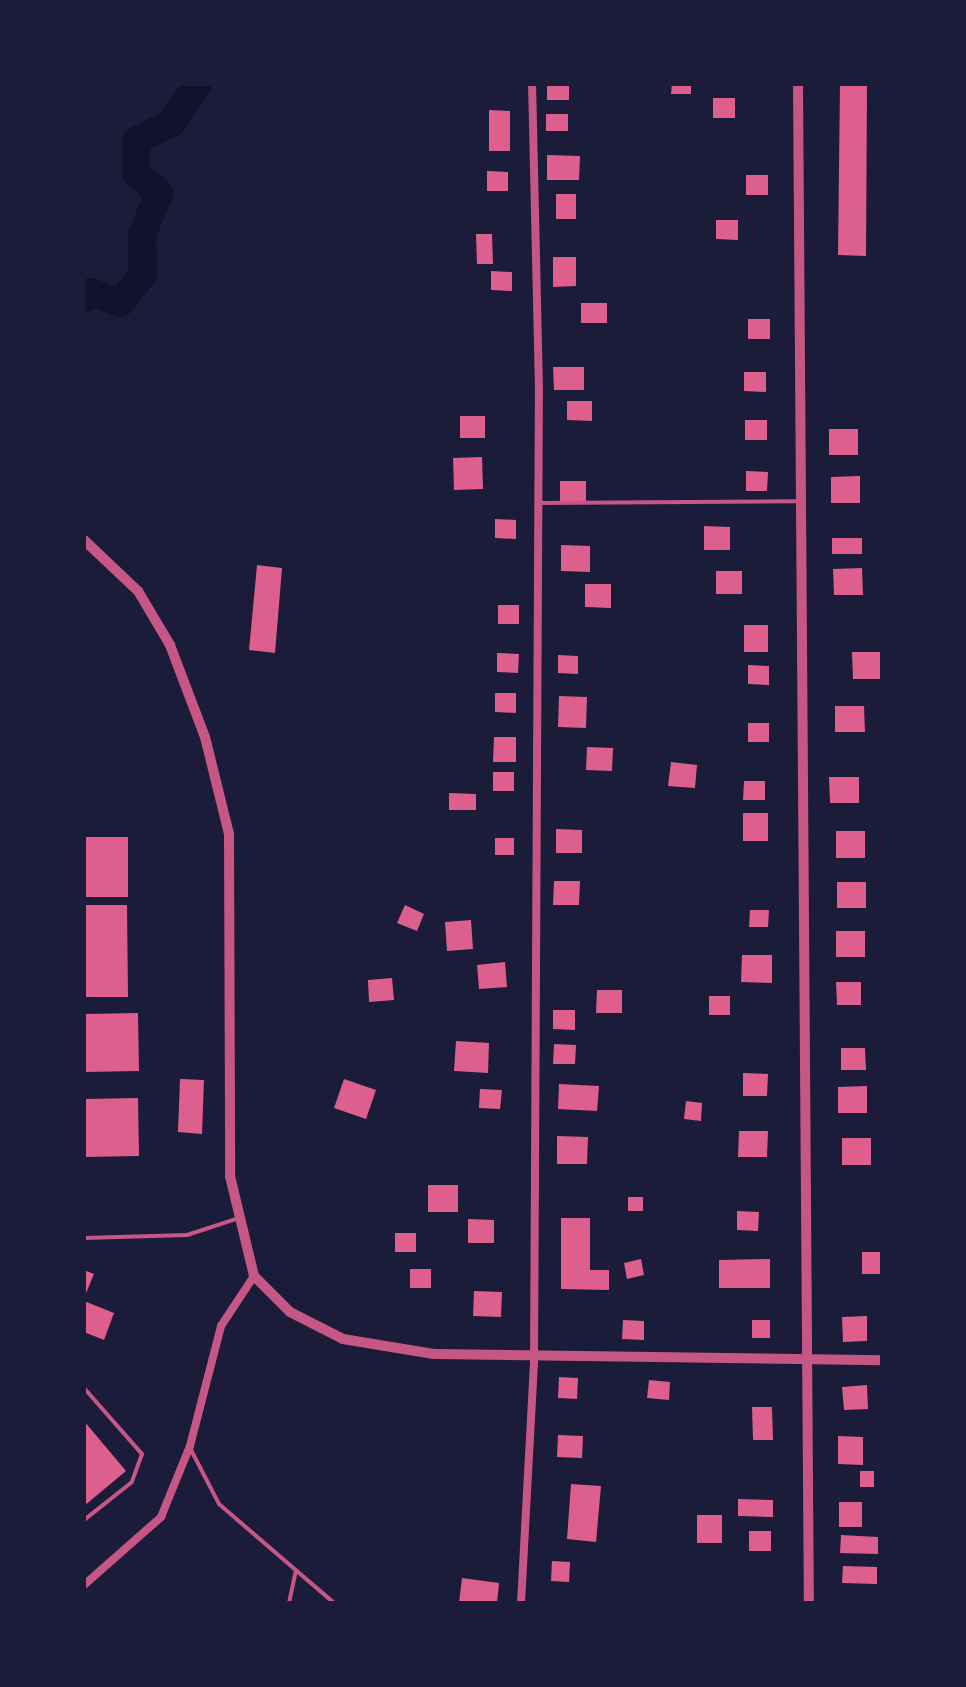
<!DOCTYPE html>
<style>
body{margin:0}
#map{position:relative;width:966px;height:1687px;overflow:hidden;background:#1b1b3a;font-family:"IBM Plex Sans",sans-serif}
div>[style]{position:absolute}
.river>*{height:28px;margin:-14px;padding:0 14px;transform-origin:14px;border-radius:14px;background:#12122b}
.building>*{inset:0;background:#dd5f8e}
.service>*{height:4px;margin:-2px;padding:0 2px;transform-origin:2px;border-radius:2px;background:#c65784}
.minor>*{height:8px;margin:-4px;padding:0 4px;transform-origin:4px;border-radius:4px;background:#c65784}
.tertiary>*{height:10px;margin:-5px;padding:0 5px;transform-origin:5px;border-radius:5px;background:#c65784}
span{translate:-50% -50%;white-space:nowrap;text-align:center;line-height:1.15;-webkit-text-stroke:8px #1b1b3a;paint-order:stroke}
.frame{position:absolute;inset:0;border:86px solid #1b1b3a;pointer-events:none}
</style>
<div id="map">
<div class="river">
<div style="left:84px;top:299px;width:9px;rotate:-49deg"></div>
<div style="left:90px;top:292px;width:32px;rotate:20deg"></div>
<div style="left:120px;top:303px;width:36px;rotate:-51deg"></div>
<div style="left:143px;top:275px;width:40px;rotate:-91.4deg"></div>
<div style="left:142px;top:235px;width:45px;rotate:-68deg"></div>
<div style="left:159px;top:193px;width:31px;rotate:-138deg"></div>
<div style="left:136px;top:172px;width:31px;rotate:-90deg"></div>
<div style="left:136px;top:141px;width:39px;rotate:-27deg"></div>
<div style="left:171px;top:123px;width:47px;rotate:-55.3deg"></div>
</div>
<div class="building">
<div style="clip-path:polygon(547px 84px,569px 84px,569px 100px,547px 100px)"></div>
<div style="clip-path:polygon(672px 84px,691px 84px,691px 94px,671px 94px)"></div>
<div style="clip-path:polygon(840px 84px,867px 84px,866px 256px,838px 255px)"></div>
<div style="clip-path:polygon(713px 98px,735px 98px,735px 118px,713px 118px)"></div>
<div style="clip-path:polygon(489px 110px,510px 111px,510px 151px,489px 151px)"></div>
<div style="clip-path:polygon(546px 114px,568px 114px,568px 131px,546px 131px)"></div>
<div style="clip-path:polygon(547px 155px,580px 156px,579px 180px,547px 180px)"></div>
<div style="clip-path:polygon(487px 171px,508px 172px,508px 191px,487px 191px)"></div>
<div style="clip-path:polygon(746px 175px,768px 175px,768px 195px,746px 195px)"></div>
<div style="clip-path:polygon(556px 194px,576px 194px,576px 219px,556px 219px)"></div>
<div style="clip-path:polygon(716px 220px,738px 220px,738px 240px,716px 239px)"></div>
<div style="clip-path:polygon(476px 234px,492px 234px,493px 264px,477px 264px)"></div>
<div style="clip-path:polygon(553px 257px,576px 257px,576px 286px,553px 287px)"></div>
<div style="clip-path:polygon(491px 271px,512px 272px,512px 291px,491px 290px)"></div>
<div style="clip-path:polygon(581px 303px,607px 303px,607px 323px,581px 323px)"></div>
<div style="clip-path:polygon(748px 319px,770px 319px,770px 339px,748px 339px)"></div>
<div style="clip-path:polygon(553px 367px,584px 367px,584px 390px,554px 390px)"></div>
<div style="clip-path:polygon(744px 372px,766px 372px,766px 392px,744px 391px)"></div>
<div style="clip-path:polygon(567px 401px,592px 401px,592px 421px,567px 420px)"></div>
<div style="clip-path:polygon(460px 416px,485px 416px,485px 438px,460px 438px)"></div>
<div style="clip-path:polygon(745px 420px,767px 420px,767px 440px,745px 440px)"></div>
<div style="clip-path:polygon(829px 429px,858px 429px,858px 455px,829px 455px)"></div>
<div style="clip-path:polygon(482px 457px,483px 489px,454px 490px,453px 458px)"></div>
<div style="clip-path:polygon(746px 471px,768px 472px,767px 491px,746px 491px)"></div>
<div style="clip-path:polygon(860px 476px,860px 503px,831px 503px,831px 477px)"></div>
<div style="clip-path:polygon(560px 481px,586px 481px,586px 501px,560px 501px)"></div>
<div style="clip-path:polygon(495px 519px,516px 520px,516px 539px,495px 538px)"></div>
<div style="clip-path:polygon(704px 526px,730px 527px,730px 550px,704px 550px)"></div>
<div style="clip-path:polygon(832px 538px,862px 538px,862px 554px,832px 554px)"></div>
<div style="clip-path:polygon(561px 545px,590px 546px,590px 572px,561px 571px)"></div>
<div style="clip-path:polygon(257px 565px,282px 568px,275px 653px,249px 650px)"></div>
<div style="clip-path:polygon(862px 568px,863px 595px,834px 595px,833px 569px)"></div>
<div style="clip-path:polygon(716px 571px,742px 571px,742px 594px,716px 594px)"></div>
<div style="clip-path:polygon(585px 584px,611px 584px,611px 608px,585px 607px)"></div>
<div style="clip-path:polygon(498px 605px,519px 605px,519px 624px,498px 624px)"></div>
<div style="clip-path:polygon(744px 625px,768px 625px,768px 652px,744px 652px)"></div>
<div style="clip-path:polygon(852px 652px,881px 652px,881px 679px,853px 679px)"></div>
<div style="clip-path:polygon(497px 653px,519px 654px,518px 673px,497px 672px)"></div>
<div style="clip-path:polygon(558px 655px,578px 656px,578px 674px,558px 673px)"></div>
<div style="clip-path:polygon(748px 665px,769px 666px,769px 685px,748px 684px)"></div>
<div style="clip-path:polygon(495px 693px,516px 693px,516px 713px,495px 712px)"></div>
<div style="clip-path:polygon(559px 696px,587px 697px,586px 728px,558px 727px)"></div>
<div style="clip-path:polygon(835px 706px,864px 706px,865px 732px,835px 732px)"></div>
<div style="clip-path:polygon(748px 723px,769px 723px,769px 742px,748px 742px)"></div>
<div style="clip-path:polygon(494px 737px,516px 737px,516px 762px,493px 762px)"></div>
<div style="clip-path:polygon(587px 747px,613px 748px,612px 771px,586px 770px)"></div>
<div style="clip-path:polygon(671px 762px,697px 765px,695px 788px,668px 786px)"></div>
<div style="clip-path:polygon(493px 772px,514px 772px,514px 791px,493px 791px)"></div>
<div style="clip-path:polygon(829px 777px,859px 777px,859px 803px,830px 803px)"></div>
<div style="clip-path:polygon(744px 781px,765px 781px,765px 800px,743px 800px)"></div>
<div style="clip-path:polygon(449px 793px,476px 794px,476px 810px,449px 810px)"></div>
<div style="clip-path:polygon(743px 813px,768px 813px,768px 841px,743px 841px)"></div>
<div style="clip-path:polygon(556px 829px,582px 830px,582px 853px,556px 853px)"></div>
<div style="clip-path:polygon(836px 831px,865px 831px,865px 858px,836px 858px)"></div>
<div style="clip-path:polygon(84px 837px,128px 837px,128px 897px,84px 897px)"></div>
<div style="clip-path:polygon(495px 838px,514px 838px,514px 855px,495px 855px)"></div>
<div style="clip-path:polygon(554px 881px,580px 881px,579px 905px,553px 905px)"></div>
<div style="clip-path:polygon(837px 882px,866px 882px,866px 908px,837px 908px)"></div>
<div style="clip-path:polygon(84px 905px,127px 905px,128px 997px,84px 997px)"></div>
<div style="clip-path:polygon(405px 905px,424px 914px,417px 931px,397px 923px)"></div>
<div style="clip-path:polygon(750px 910px,769px 910px,768px 927px,749px 927px)"></div>
<div style="clip-path:polygon(471px 920px,473px 949px,447px 951px,445px 922px)"></div>
<div style="clip-path:polygon(836px 931px,865px 931px,865px 957px,836px 957px)"></div>
<div style="clip-path:polygon(742px 955px,772px 955px,772px 983px,741px 982px)"></div>
<div style="clip-path:polygon(505px 962px,507px 987px,479px 989px,477px 965px)"></div>
<div style="clip-path:polygon(392px 978px,394px 1000px,369px 1002px,368px 980px)"></div>
<div style="clip-path:polygon(836px 982px,861px 982px,861px 1005px,837px 1005px)"></div>
<div style="clip-path:polygon(597px 990px,622px 990px,622px 1013px,596px 1013px)"></div>
<div style="clip-path:polygon(709px 996px,730px 996px,730px 1015px,709px 1015px)"></div>
<div style="clip-path:polygon(553px 1010px,575px 1010px,575px 1030px,553px 1029px)"></div>
<div style="clip-path:polygon(138px 1013px,139px 1071px,84px 1072px,84px 1014px)"></div>
<div style="clip-path:polygon(456px 1041px,489px 1043px,488px 1073px,454px 1071px)"></div>
<div style="clip-path:polygon(554px 1044px,576px 1045px,575px 1064px,553px 1064px)"></div>
<div style="clip-path:polygon(841px 1048px,865px 1048px,866px 1070px,841px 1070px)"></div>
<div style="clip-path:polygon(743px 1073px,768px 1074px,767px 1096px,743px 1096px)"></div>
<div style="clip-path:polygon(180px 1079px,204px 1080px,202px 1134px,178px 1132px)"></div>
<div style="clip-path:polygon(344px 1079px,376px 1090px,366px 1119px,334px 1108px)"></div>
<div style="clip-path:polygon(559px 1084px,599px 1086px,597px 1111px,558px 1109px)"></div>
<div style="clip-path:polygon(867px 1086px,867px 1113px,838px 1113px,838px 1087px)"></div>
<div style="clip-path:polygon(480px 1089px,502px 1090px,500px 1109px,479px 1108px)"></div>
<div style="clip-path:polygon(138px 1098px,139px 1156px,84px 1157px,84px 1099px)"></div>
<div style="clip-path:polygon(686px 1101px,702px 1103px,701px 1121px,684px 1119px)"></div>
<div style="clip-path:polygon(739px 1131px,768px 1131px,767px 1157px,738px 1157px)"></div>
<div style="clip-path:polygon(557px 1136px,588px 1137px,587px 1164px,557px 1164px)"></div>
<div style="clip-path:polygon(842px 1138px,871px 1138px,871px 1165px,842px 1165px)"></div>
<div style="clip-path:polygon(428px 1185px,458px 1185px,458px 1212px,428px 1212px)"></div>
<div style="clip-path:polygon(628px 1197px,643px 1197px,643px 1211px,628px 1211px)"></div>
<div style="clip-path:polygon(737px 1211px,759px 1212px,758px 1231px,737px 1230px)"></div>
<div style="clip-path:polygon(561px 1218px,590px 1218px,590px 1270px,609px 1270px,609px 1290px,561px 1289px)"></div>
<div style="clip-path:polygon(468px 1219px,494px 1220px,494px 1243px,468px 1243px)"></div>
<div style="clip-path:polygon(395px 1233px,416px 1233px,416px 1252px,395px 1252px)"></div>
<div style="clip-path:polygon(862px 1252px,882px 1252px,882px 1274px,862px 1274px)"></div>
<div style="clip-path:polygon(641px 1259px,644px 1275px,627px 1279px,624px 1263px)"></div>
<div style="clip-path:polygon(770px 1259px,770px 1288px,719px 1288px,719px 1260px)"></div>
<div style="clip-path:polygon(410px 1269px,431px 1269px,431px 1288px,410px 1288px)"></div>
<div style="clip-path:polygon(84px 1270px,94px 1274px,84px 1298px)"></div>
<div style="clip-path:polygon(474px 1291px,502px 1292px,501px 1317px,473px 1316px)"></div>
<div style="clip-path:polygon(84px 1301px,114px 1313px,104px 1340px,84px 1332px)"></div>
<div style="clip-path:polygon(867px 1316px,867px 1341px,843px 1342px,842px 1317px)"></div>
<div style="clip-path:polygon(623px 1320px,644px 1321px,644px 1340px,622px 1339px)"></div>
<div style="clip-path:polygon(752px 1320px,770px 1320px,770px 1338px,752px 1338px)"></div>
<div style="clip-path:polygon(559px 1377px,578px 1378px,577px 1399px,558px 1398px)"></div>
<div style="clip-path:polygon(649px 1380px,670px 1382px,669px 1400px,647px 1398px)"></div>
<div style="clip-path:polygon(867px 1385px,868px 1409px,844px 1410px,842px 1387px)"></div>
<div style="clip-path:polygon(752px 1407px,772px 1407px,773px 1440px,753px 1440px)"></div>
<div style="clip-path:polygon(84px 1421px,126px 1471px,84px 1506px)"></div>
<div style="clip-path:polygon(558px 1435px,583px 1436px,582px 1458px,557px 1457px)"></div>
<div style="clip-path:polygon(838px 1436px,863px 1437px,863px 1465px,838px 1464px)"></div>
<div style="clip-path:polygon(860px 1471px,874px 1471px,874px 1487px,860px 1487px)"></div>
<div style="clip-path:polygon(571px 1484px,601px 1486px,596px 1542px,567px 1539px)"></div>
<div style="clip-path:polygon(738px 1499px,773px 1500px,773px 1517px,738px 1516px)"></div>
<div style="clip-path:polygon(839px 1502px,862px 1502px,862px 1527px,839px 1527px)"></div>
<div style="clip-path:polygon(697px 1515px,722px 1515px,722px 1543px,697px 1543px)"></div>
<div style="clip-path:polygon(749px 1531px,771px 1531px,771px 1551px,749px 1551px)"></div>
<div style="clip-path:polygon(841px 1535px,878px 1537px,878px 1554px,840px 1553px)"></div>
<div style="clip-path:polygon(552px 1561px,570px 1562px,569px 1582px,551px 1581px)"></div>
<div style="clip-path:polygon(843px 1566px,877px 1567px,877px 1584px,842px 1583px)"></div>
<div style="clip-path:polygon(462px 1578px,499px 1583px,497px 1603px,459px 1603px)"></div>
</div>
<div class="service">
<div style="left:821px;top:84px;width:19px"></div>
<div style="left:867px;top:84px;width:15px"></div>
<div style="left:540px;top:503px;width:257px;rotate:-0.4deg"></div>
<div style="left:84px;top:1238px;width:103px;rotate:-1.7deg"></div>
<div style="left:187px;top:1235px;width:52px;rotate:-18.1deg"></div>
<div style="left:84px;top:1388px;width:88px;rotate:48.7deg"></div>
<div style="left:142px;top:1454px;width:30px;rotate:110deg"></div>
<div style="left:132px;top:1482px;width:61px;rotate:141.6deg"></div>
<div style="left:190px;top:1448px;width:63px;rotate:62.6deg"></div>
<div style="left:219px;top:1504px;width:152px;rotate:40.7deg"></div>
<div style="left:289px;top:1603px;width:33px;rotate:-78deg"></div>
</div>
<div class="minor">
<div style="left:84px;top:1585px;width:103px;rotate:-41.4deg"></div>
<div style="left:161px;top:1517px;width:77px;rotate:-67.8deg"></div>
<div style="left:190px;top:1446px;width:124px;rotate:-75.5deg"></div>
<div style="left:221px;top:1326px;width:60px;rotate:-56.6deg"></div>
<div style="left:521px;top:1603px;width:240px;rotate:-86.9deg"></div>
<div style="left:534px;top:1363px;width:974px;rotate:-89.71deg"></div>
<div style="left:539px;top:389px;width:305px;rotate:-91.3deg"></div>
</div>
<div class="tertiary">
<div style="left:798px;top:84px;width:1519px;rotate:89.59deg"></div>
<div style="left:84px;top:540px;width:74px;rotate:43.4deg"></div>
<div style="left:138px;top:591px;width:63px;rotate:59.3deg"></div>
<div style="left:170px;top:645px;width:98px;rotate:69.2deg"></div>
<div style="left:205px;top:737px;width:100px;rotate:76.1deg"></div>
<div style="left:229px;top:834px;width:342px;rotate:89.8deg"></div>
<div style="left:230px;top:1176px;width:103px;rotate:76.5deg"></div>
<div style="left:254px;top:1276px;width:51px;rotate:45deg"></div>
<div style="left:290px;top:1312px;width:59px;rotate:27deg"></div>
<div style="left:343px;top:1339px;width:92px;rotate:9.4deg"></div>
<div style="left:434px;top:1354px;width:448px;rotate:0.8deg"></div>
</div>
<div class="frame"></div>
</div>
